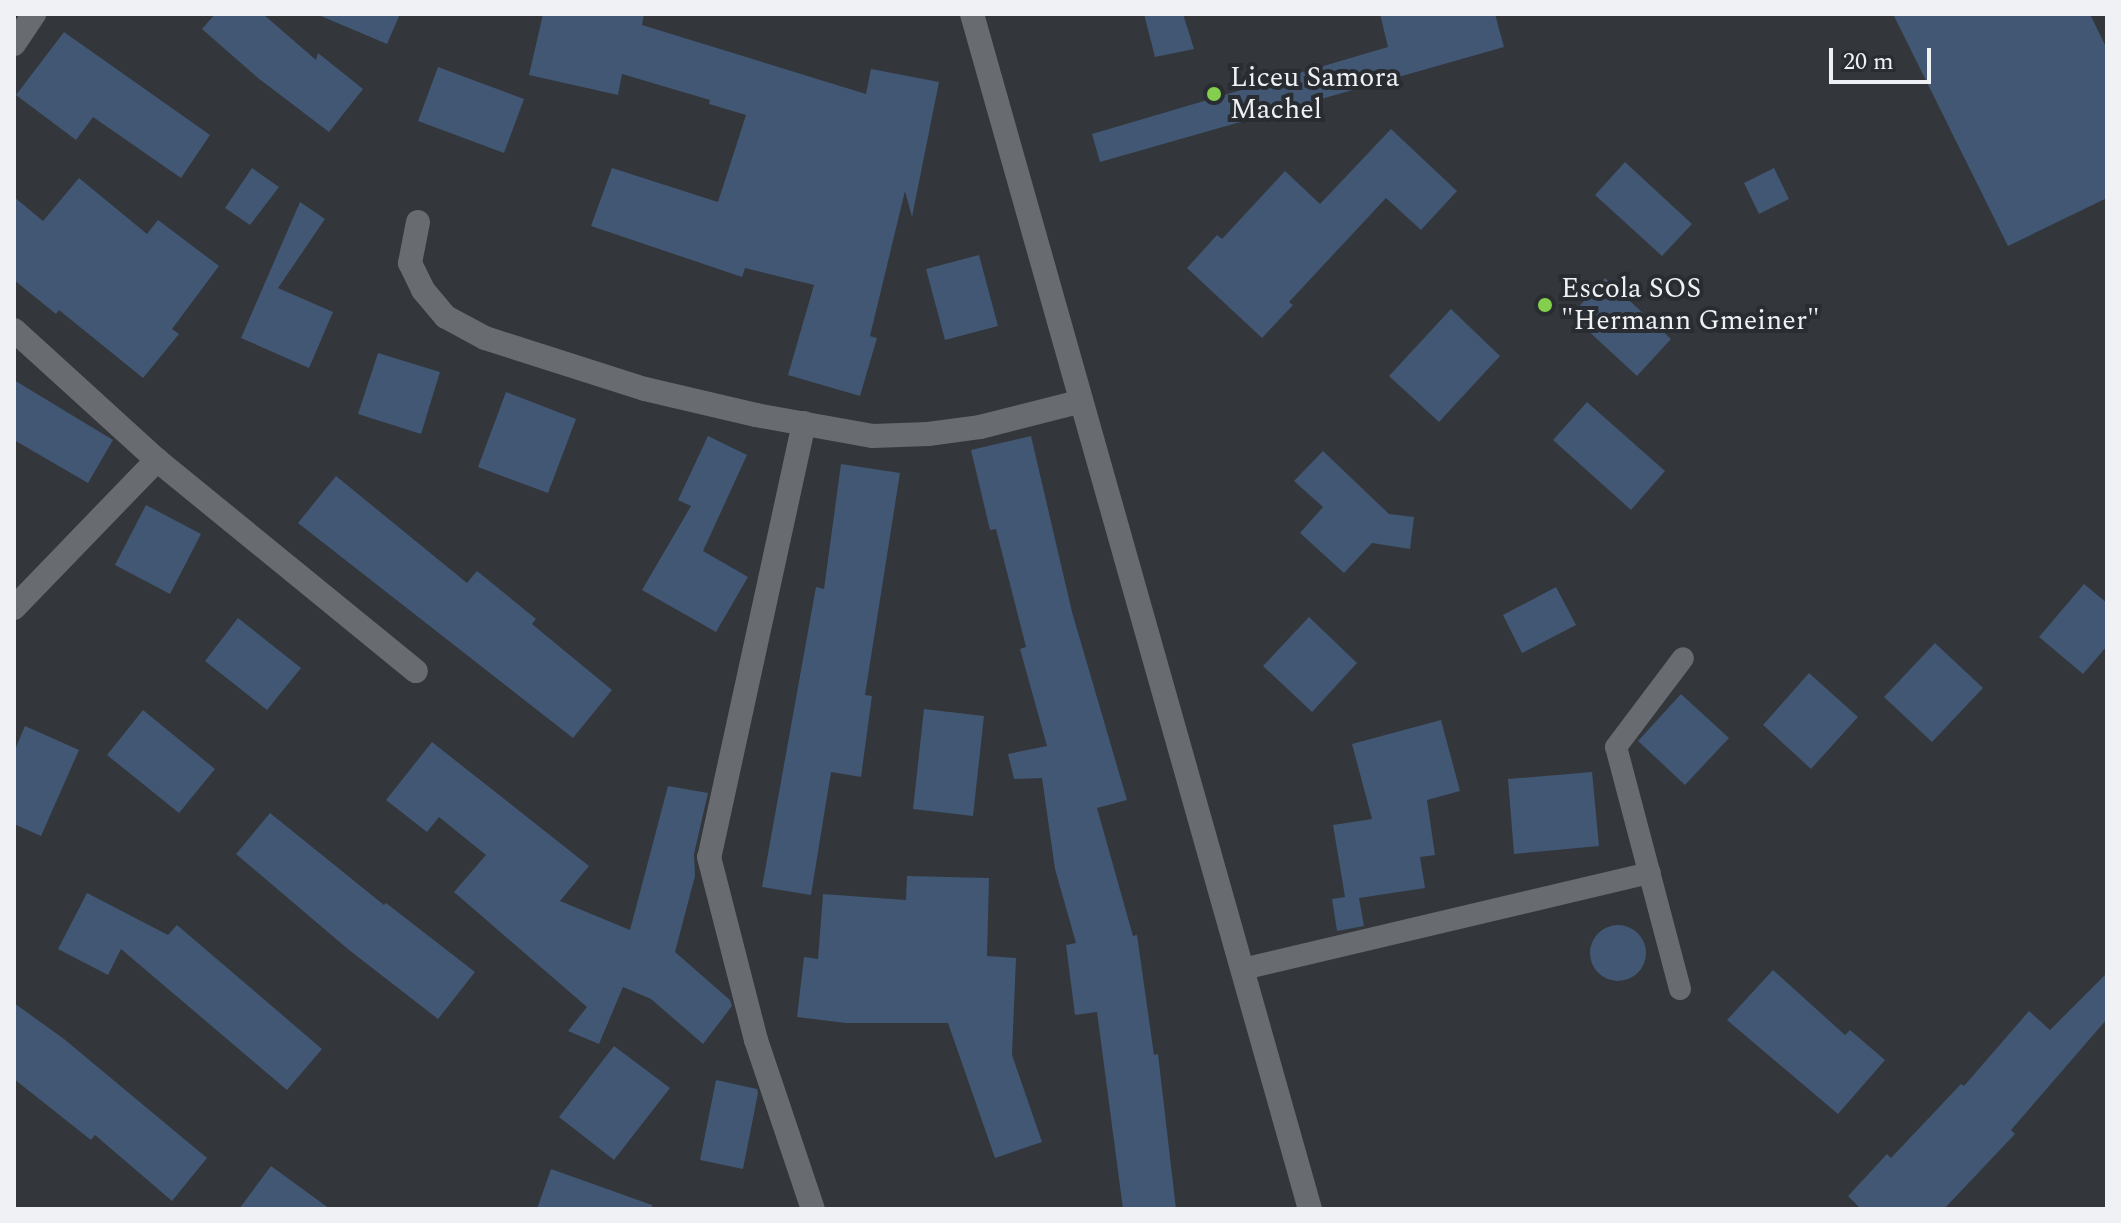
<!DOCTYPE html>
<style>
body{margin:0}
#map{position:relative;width:2121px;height:1223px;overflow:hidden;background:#33363a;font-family:Spectral,serif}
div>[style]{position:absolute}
.building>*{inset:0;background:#415774}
.round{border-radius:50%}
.pedestrian>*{height:22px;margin:-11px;padding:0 11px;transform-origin:11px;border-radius:11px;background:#686c70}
.minor>*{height:24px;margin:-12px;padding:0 12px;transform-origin:12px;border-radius:12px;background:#686c70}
.dots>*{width:22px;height:22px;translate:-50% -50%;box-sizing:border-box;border:4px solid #292c30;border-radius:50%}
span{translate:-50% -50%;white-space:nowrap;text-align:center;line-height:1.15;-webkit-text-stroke:8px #292c30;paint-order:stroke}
.poi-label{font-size:28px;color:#eff1f4}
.left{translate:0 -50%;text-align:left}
.frame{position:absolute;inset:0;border:16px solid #eff1f4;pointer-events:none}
.scale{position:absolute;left:1829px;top:48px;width:102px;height:36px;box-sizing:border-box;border:4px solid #eff1f4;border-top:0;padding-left:10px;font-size:24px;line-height:28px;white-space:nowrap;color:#eff1f4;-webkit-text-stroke:6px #292c30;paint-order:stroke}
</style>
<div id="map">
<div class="building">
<div style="clip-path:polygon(215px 14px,263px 14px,316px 60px,318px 53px,363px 89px,329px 132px,258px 78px,202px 29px)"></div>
<div style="clip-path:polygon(316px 14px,400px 14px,387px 44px)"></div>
<div style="clip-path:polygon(543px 14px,644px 14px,642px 25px,866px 94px,871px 69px,939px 82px,912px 217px,905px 191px,870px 336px,877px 338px,860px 396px,788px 375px,814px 285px,745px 268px,742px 277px,591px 226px,612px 168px,718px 202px,746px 115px,709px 104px,710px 100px,622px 74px,618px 95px,529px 75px)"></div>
<div style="clip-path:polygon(1144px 14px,1183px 14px,1194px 49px,1155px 57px)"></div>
<div style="clip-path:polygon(1380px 14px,1495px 14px,1504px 47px,1100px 162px,1092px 134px,1388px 47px)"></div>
<div style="clip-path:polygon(1893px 14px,2090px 14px,2107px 49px,2107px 198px,2008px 246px)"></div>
<div style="clip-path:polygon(64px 32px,210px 135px,181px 178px,93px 117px,76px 140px,16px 95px)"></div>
<div style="clip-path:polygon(438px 67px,524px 99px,504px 153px,418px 121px)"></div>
<div style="clip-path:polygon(1391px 129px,1457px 191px,1421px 230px,1386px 198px,1289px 302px,1293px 305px,1262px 338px,1187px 268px,1217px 235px,1222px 239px,1285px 171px,1320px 204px)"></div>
<div style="clip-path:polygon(1625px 162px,1692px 224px,1662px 256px,1595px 195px)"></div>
<div style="clip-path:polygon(252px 168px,279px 187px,250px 225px,225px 208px)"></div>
<div style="clip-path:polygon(1774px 168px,1789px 199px,1759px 214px,1744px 183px)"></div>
<div style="clip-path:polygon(79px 178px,147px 234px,158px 220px,219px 266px,172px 329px,179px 334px,143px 378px,59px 310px,56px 314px,14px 280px,14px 197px,43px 221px)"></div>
<div style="clip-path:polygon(300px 202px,325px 219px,278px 288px,333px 312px,309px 368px,241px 338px)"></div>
<div style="clip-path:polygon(979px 255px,998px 326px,945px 340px,926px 269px)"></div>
<div style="clip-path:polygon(1605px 278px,1671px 339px,1637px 376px,1571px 315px)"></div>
<div style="clip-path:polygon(1451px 309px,1500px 356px,1439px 422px,1389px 376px)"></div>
<div style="clip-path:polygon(378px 353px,440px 372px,421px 434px,358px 414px)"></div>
<div style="clip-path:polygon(14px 380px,113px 440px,88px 483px,14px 440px)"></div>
<div style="clip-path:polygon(506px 392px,576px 419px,548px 493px,478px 467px)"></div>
<div style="clip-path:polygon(1587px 402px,1665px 471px,1631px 510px,1553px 440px)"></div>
<div style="clip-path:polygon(708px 436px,747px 455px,703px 551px,748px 577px,716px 632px,642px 590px,691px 506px,678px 500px)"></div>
<div style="clip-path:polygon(1031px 436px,1072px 612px,1127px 800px,1097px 808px,1133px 936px,1137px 935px,1154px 1055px,1158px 1054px,1176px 1209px,1123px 1209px,1097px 1012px,1075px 1015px,1066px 945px,1076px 943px,1055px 869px,1042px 778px,1014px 779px,1008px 754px,1047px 746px,1020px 649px,1026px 647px,996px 529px,990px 530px,971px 450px)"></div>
<div style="clip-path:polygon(1323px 451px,1389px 514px,1414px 517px,1410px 549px,1372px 543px,1344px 573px,1300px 533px,1323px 507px,1294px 481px)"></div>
<div style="clip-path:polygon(841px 464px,900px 473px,865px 695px,872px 696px,861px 777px,831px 772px,811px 895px,762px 887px,816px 587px,824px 589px)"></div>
<div style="clip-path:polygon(336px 476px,467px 583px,477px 571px,536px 619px,532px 624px,612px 690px,573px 738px,298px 523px)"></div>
<div style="clip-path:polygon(146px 505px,201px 534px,170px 594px,115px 565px)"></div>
<div style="clip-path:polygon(2084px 584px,2107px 603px,2107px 646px,2083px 674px,2039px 637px)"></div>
<div style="clip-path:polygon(1556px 587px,1576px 625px,1522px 653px,1503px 615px)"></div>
<div style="clip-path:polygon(1309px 617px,1357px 663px,1312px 712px,1263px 666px)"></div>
<div style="clip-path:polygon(238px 618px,301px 668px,267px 710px,205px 661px)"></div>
<div style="clip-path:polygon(1935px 643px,1983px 688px,1932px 742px,1884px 697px)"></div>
<div style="clip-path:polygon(1809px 673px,1858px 717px,1811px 769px,1763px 725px)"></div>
<div style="clip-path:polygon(1681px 694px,1729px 738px,1685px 785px,1638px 741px)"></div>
<div style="clip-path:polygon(924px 709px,984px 716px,973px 816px,913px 809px)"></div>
<div style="clip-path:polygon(143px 710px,215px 769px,179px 813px,107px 755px)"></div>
<div style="clip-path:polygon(1441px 720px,1460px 791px,1427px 800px,1435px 855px,1420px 857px,1425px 888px,1359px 898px,1364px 926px,1337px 931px,1332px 899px,1345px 897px,1333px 825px,1372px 819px,1352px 744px)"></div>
<div style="clip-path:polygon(25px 726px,79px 750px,41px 836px,14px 824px,14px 752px)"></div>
<div style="clip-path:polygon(432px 742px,589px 866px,560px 901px,630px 930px,668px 786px,708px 793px,694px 854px,695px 876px,675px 952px,730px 1000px,732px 1006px,703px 1044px,651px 999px,623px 987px,599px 1044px,568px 1031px,587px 1007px,454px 892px,486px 855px,439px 817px,427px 832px,386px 800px)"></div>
<div style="clip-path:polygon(1592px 772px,1599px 846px,1514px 854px,1508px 779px)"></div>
<div style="clip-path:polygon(270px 813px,384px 905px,386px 903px,475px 972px,438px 1019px,349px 950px,236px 854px)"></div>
<div style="clip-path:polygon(907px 876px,989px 878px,987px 956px,1016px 958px,1012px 1055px,1042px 1142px,995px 1158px,948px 1023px,846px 1023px,797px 1017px,804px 957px,818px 959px,823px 894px,906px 900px)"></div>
<div style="clip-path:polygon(87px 893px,168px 935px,177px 925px,322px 1049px,287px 1090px,121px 949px,108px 975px,58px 949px)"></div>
<div class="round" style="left:1590px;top:925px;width:56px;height:56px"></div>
<div style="clip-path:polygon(1773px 970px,1845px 1035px,1850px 1030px,1885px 1060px,1838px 1114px,1727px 1020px)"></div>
<div style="clip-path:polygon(2107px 973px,2107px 1019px,2011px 1130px,2015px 1134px,1944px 1209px,1861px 1209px,1848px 1196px,1887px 1154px,1891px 1158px,1961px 1084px,1964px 1086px,2029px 1011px,2050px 1030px)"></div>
<div style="clip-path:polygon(14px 1003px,64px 1039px,207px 1158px,172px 1201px,95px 1135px,91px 1140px,14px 1079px)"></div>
<div style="clip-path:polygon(614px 1046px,670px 1088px,614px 1160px,559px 1117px)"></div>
<div style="clip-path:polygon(716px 1080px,757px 1089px,758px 1093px,743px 1169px,700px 1160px)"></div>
<div style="clip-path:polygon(271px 1166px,330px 1209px,239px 1209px)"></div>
<div style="clip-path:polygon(551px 1169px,652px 1205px,652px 1209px,537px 1209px)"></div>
</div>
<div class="pedestrian">
<div style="left:1243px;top:969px;width:418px;rotate:-13.3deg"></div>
<div style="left:1680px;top:989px;width:250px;rotate:-104.8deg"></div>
<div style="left:1616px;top:747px;width:111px;rotate:-53deg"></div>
</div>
<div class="minor">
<div style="left:972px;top:14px;width:1242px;rotate:74.21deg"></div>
<div style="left:14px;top:44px;width:36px;rotate:-56deg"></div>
<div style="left:418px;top:222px;width:42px;rotate:101deg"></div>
<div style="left:410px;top:263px;width:30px;rotate:64deg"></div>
<div style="left:423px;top:290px;width:35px;rotate:50deg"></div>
<div style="left:446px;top:317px;width:44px;rotate:28.3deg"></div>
<div style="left:485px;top:338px;width:168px;rotate:17.7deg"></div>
<div style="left:645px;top:389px;width:114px;rotate:13.2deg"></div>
<div style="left:756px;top:415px;width:119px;rotate:10.2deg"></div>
<div style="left:873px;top:436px;width:55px;rotate:-2.1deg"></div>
<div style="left:928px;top:434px;width:52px;rotate:-7.7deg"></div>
<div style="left:980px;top:427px;width:102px;rotate:-14.2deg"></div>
<div style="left:14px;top:330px;width:193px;rotate:42.3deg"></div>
<div style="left:157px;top:460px;width:334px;rotate:39.2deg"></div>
<div style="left:804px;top:423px;width:444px;rotate:102.3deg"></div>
<div style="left:709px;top:857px;width:189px;rotate:75.6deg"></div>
<div style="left:756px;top:1040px;width:178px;rotate:71.4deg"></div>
<div style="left:14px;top:608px;width:206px;rotate:-46deg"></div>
</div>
<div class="dots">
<div style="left:1214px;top:94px;background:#84d04e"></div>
<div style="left:1545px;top:305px;background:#84d04e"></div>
</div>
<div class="poi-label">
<span class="left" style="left:1230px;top:94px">Liceu Samora<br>Machel</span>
<span class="left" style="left:1561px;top:305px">Escola SOS<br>"Hermann Gmeiner"</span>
</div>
<div class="frame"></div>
<div class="scale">20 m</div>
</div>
